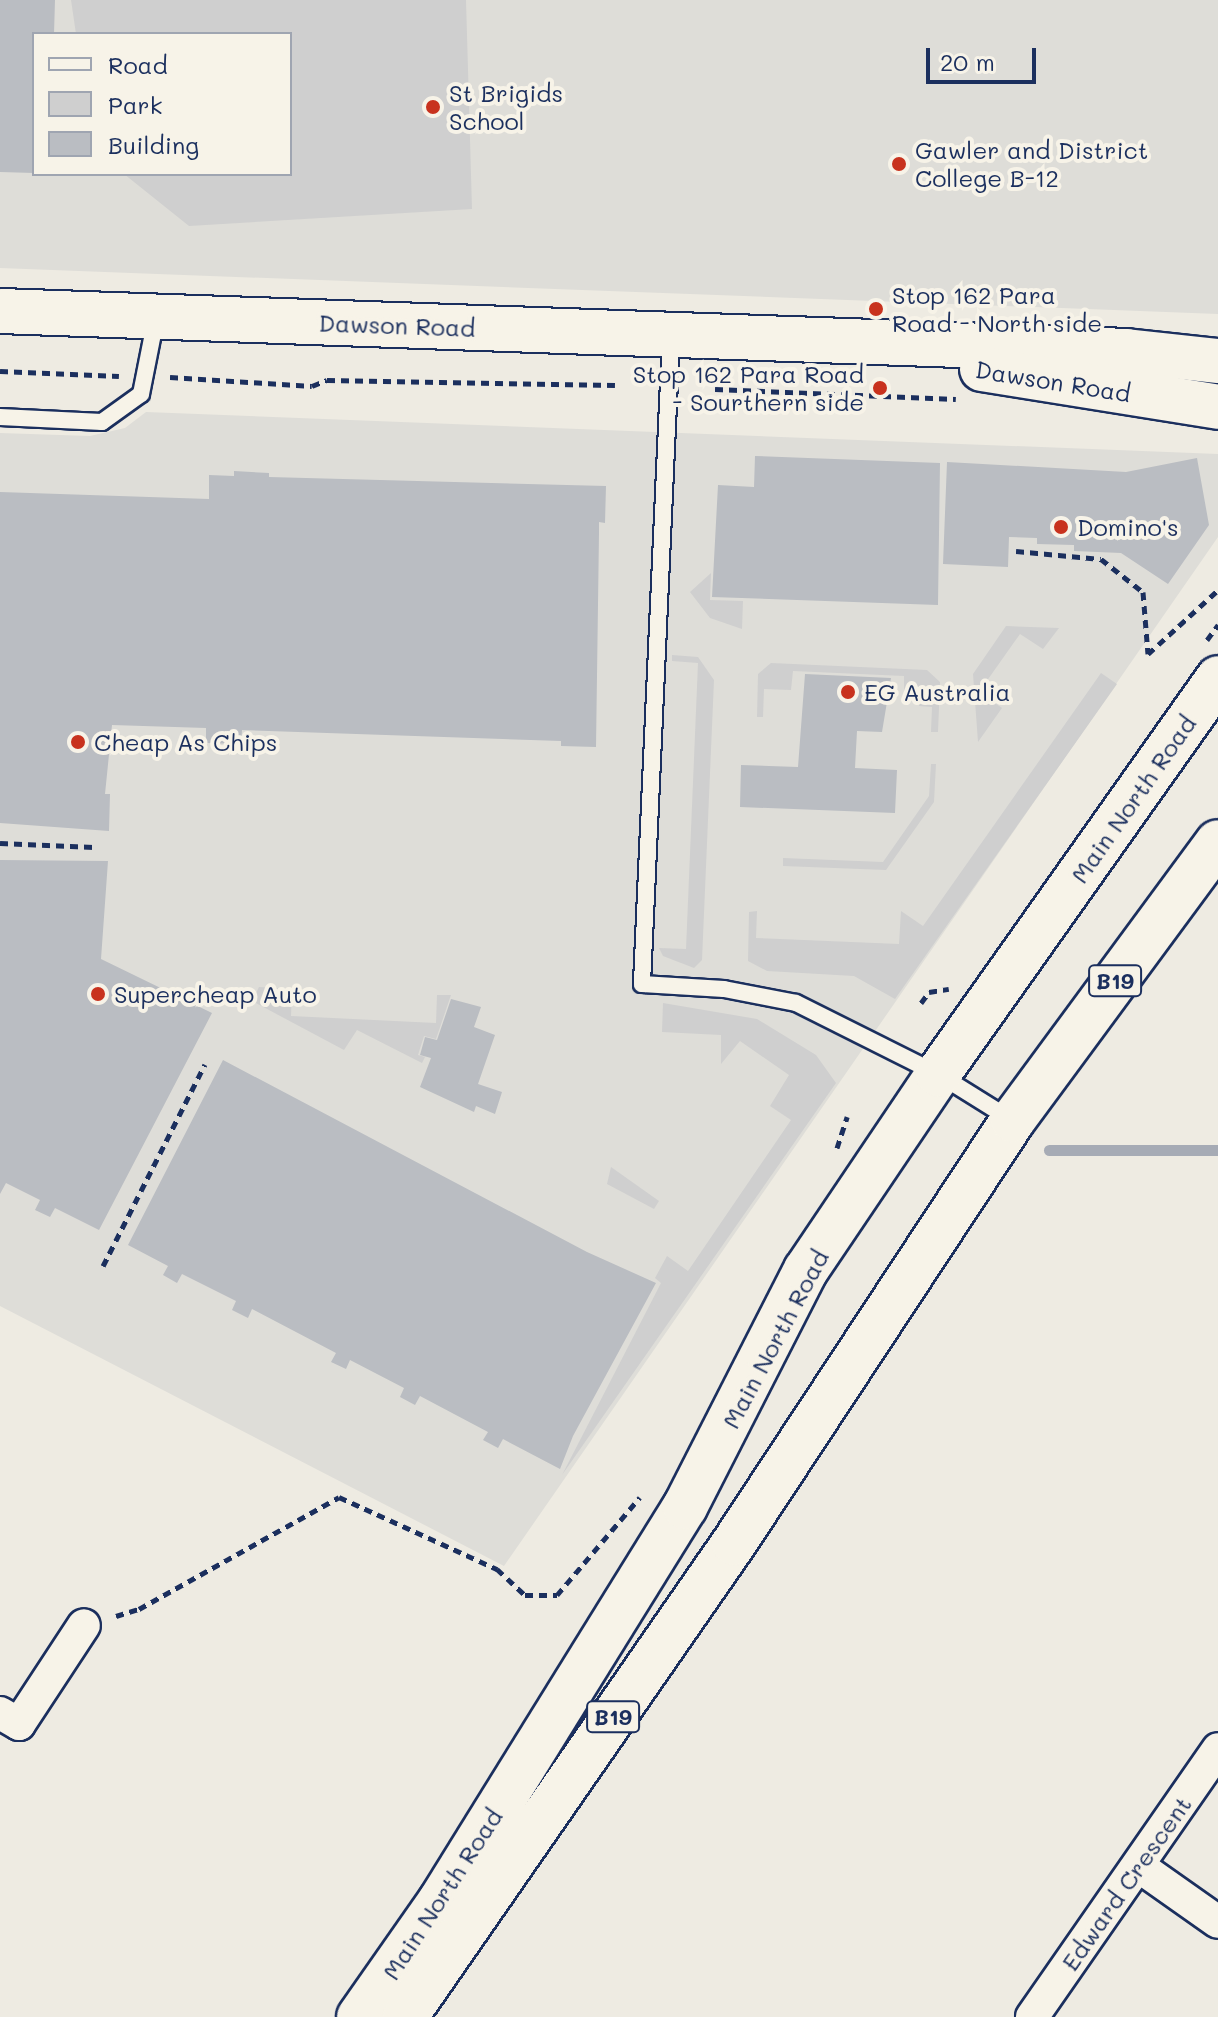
<!DOCTYPE html>
<style>
body{margin:0}
#map{position:relative;width:1218px;height:2017px;overflow:hidden;background:#eeebe2;font-family:Mali,sans-serif}
div>[style]{position:absolute}
.built>*{inset:0;background:#deddd8}
.green>*{inset:0;background:#cfcfcf}
.stream>*{height:11px;margin:-5.5px;padding:0 5.5px;transform-origin:5.5px;border-radius:5.5px;background:#a6abb5}
.building>*{inset:0;background:#babdc2}
.path>*{height:5px;margin-top:-2.5px;transform-origin:0;background:repeating-linear-gradient(90deg,#1b2f5e 0 8px,transparent 0 14px)}
.roads{filter:drop-shadow(2px 0 #1b2f5e) drop-shadow(-2px 0 #1b2f5e) drop-shadow(0 2px #1b2f5e) drop-shadow(0 -2px #1b2f5e)}
.lane>*{height:16px;margin:-8px;padding:0 8px;transform-origin:8px;border-radius:8px;background:#f7f3e8}
.street>*{height:32px;margin:-16px;padding:0 16px;transform-origin:16px;border-radius:16px;background:#f7f3e8}
.secondary>*{height:44px;margin:-22px;padding:0 22px;transform-origin:22px;border-radius:22px;background:#f7f3e8}
.primary>*{height:44px;margin:-22px;padding:0 22px;transform-origin:22px;border-radius:22px;background:#f7f3e8}
.dots>*{width:22px;height:22px;translate:-50% -50%;box-sizing:border-box;border:4px solid #f7f3e8;border-radius:50%}
span{translate:-50% -50%;white-space:nowrap;text-align:center;line-height:1.15;-webkit-text-stroke:8px #f7f3e8;paint-order:stroke}
.shield-label span{padding:2px 6px;background:#f7f3e8;border:2px solid;border-radius:6px;-webkit-text-stroke-width:0}
.shield-label{font-size:22px;color:#1b2f5e;font-weight:700}
.poi-label{font-size:24px;color:#1b2f5e}
.left{translate:0 -50%;text-align:left}
.right{translate:-100% -50%;text-align:right}
.street-label{font-size:24px;color:#1b2f5e}
.legend{position:absolute;left:32px;top:32px;width:260px;height:144px;box-sizing:border-box;background:#f7f3e8;border:2px solid #9fa5b1;margin:0;padding:10px 14px;list-style:none;font-size:24px;color:#1b2f5e}
.legend li{display:flex;align-items:center;gap:16px;height:40px}
.legend b{width:40px;border:2px solid #9fa5b1}
.scale{position:absolute;left:926px;top:48px;width:110px;height:36px;box-sizing:border-box;border:4px solid #1b2f5e;border-top:0;padding-left:10px;font-size:24px;line-height:28px;white-space:nowrap;color:#1b2f5e;-webkit-text-stroke:6px #f7f3e8;paint-order:stroke}
</style>
<div id="map">
<div class="built">
<div style="clip-path:polygon(evenodd,0 0,1218px 0,1218px 314px,0 268px,0 0,34px 34px,290px 34px,290px 174px,34px 174px,34px 34px)"></div>
<div style="clip-path:polygon(146px 412px,1218px 454px,1218px 537px,504px 1566px,0 1306px,0 433px,90px 436px,125px 428px)"></div>
</div>
<div class="green">
<div style="clip-path:polygon(71px 0,466px 0,472px 209px,189px 226px,124px 174px,290px 174px,290px 34px,76px 34px)"></div>
<div style="clip-path:polygon(711px 573px,710px 600px,743px 601px,742px 629px,710px 618px,690px 592px)"></div>
<div style="clip-path:polygon(1006px 626px,1059px 628px,1043px 649px,1020px 634px,979px 692px,1002px 708px,978px 742px,973px 674px)"></div>
<div style="clip-path:polygon(672px 655px,698px 657px,714px 680px,702px 960px,694px 968px,663px 956px,659px 948px,686px 949px,698px 663px,672px 661px)"></div>
<div style="clip-path:polygon(771px 663px,927px 670px,940px 682px,938px 732px,931px 732px,932px 707px,919px 706px,920px 694px,904px 693px,904px 676px,793px 671px,791px 690px,764px 689px,763px 717px,757px 717px,758px 674px)"></div>
<div style="clip-path:polygon(1101px 673px,1117px 684px,895px 999px,854px 976px,767px 971px,748px 961px,749px 912px,757px 911px,756px 938px,899px 944px,901px 911px,923px 926px)"></div>
<div style="clip-path:polygon(931px 764px,936px 764px,934px 802px,886px 870px,783px 866px,783px 858px,883px 862px,929px 796px)"></div>
<div style="clip-path:polygon(259px 987px,292px 989px,291px 1016px,436px 1023px,437px 995px,451px 995px,436px 1039px,424px 1036px,418px 1055px,425px 1057px,422px 1063px,357px 1030px,344px 1050px,252px 1001px)"></div>
<div style="clip-path:polygon(663px 1003px,757px 1019px,816px 1055px,836px 1083px,562px 1475px,661px 1283px,655px 1278px,667px 1256px,688px 1271px,791px 1120px,770px 1106px,789px 1075px,740px 1041px,721px 1064px,721px 1035px,662px 1032px)"></div>
<div style="clip-path:polygon(611px 1167px,659px 1201px,654px 1209px,607px 1184px)"></div>
</div>
<div class="stream">
<div style="left:1049px;top:1150px;width:169px"></div>
</div>
<div class="building">
<div style="clip-path:polygon(0 0,55px 0,54px 34px,34px 34px,34px 173px,0 172px)"></div>
<div style="clip-path:polygon(755px 456px,940px 463px,938px 605px,712px 597px,718px 485px,754px 487px)"></div>
<div style="clip-path:polygon(1197px 458px,1209px 525px,1168px 584px,1121px 553px,1074px 551px,1074px 545px,1037px 544px,1037px 538px,1009px 537px,1008px 567px,943px 564px,947px 462px,1126px 472px)"></div>
<div style="clip-path:polygon(234px 471px,269px 473px,269px 477px,606px 486px,605px 523px,599px 522px,599px 533px,596px 747px,561px 746px,561px 741px,242px 730px,241px 744px,206px 743px,206px 728px,112px 725px,105px 794px,110px 794px,109px 831px,0 823px,0 492px,209px 499px,209px 475px,234px 476px)"></div>
<div style="clip-path:polygon(805px 674px,891px 678px,882px 732px,857px 731px,855px 768px,897px 770px,895px 813px,740px 807px,741px 765px,798px 767px)"></div>
<div style="clip-path:polygon(0 860px,108px 861px,101px 959px,212px 1013px,99px 1230px,55px 1208px,50px 1217px,35px 1210px,40px 1200px,6px 1183px,0 1194px)"></div>
<div style="clip-path:polygon(451px 999px,481px 1007px,474px 1027px,495px 1035px,478px 1084px,502px 1092px,495px 1114px,476px 1106px,474px 1112px,420px 1087px,431px 1058px,420px 1055px,425px 1037px,437px 1040px)"></div>
<div style="clip-path:polygon(223px 1060px,587px 1252px,656px 1283px,573px 1436px,560px 1469px,503px 1439px,498px 1448px,483px 1440px,488px 1432px,420px 1396px,415px 1405px,400px 1397px,404px 1388px,350px 1360px,346px 1369px,331px 1362px,336px 1353px,252px 1309px,248px 1318px,232px 1310px,236px 1301px,182px 1274px,177px 1283px,163px 1275px,168px 1266px,128px 1245px)"></div>
</div>
<div class="path">
<div style="left:0;top:371px;width:119px;rotate:2.4deg"></div>
<div style="left:170px;top:377px;width:142px;rotate:3.6deg"></div>
<div style="left:312px;top:386px;width:16px;rotate:-22deg"></div>
<div style="left:327px;top:380px;width:288px;rotate:1deg"></div>
<div style="left:715px;top:389px;width:241px;rotate:2.4deg"></div>
<div style="left:1016px;top:551px;width:85px;rotate:5.4deg"></div>
<div style="left:1101px;top:559px;width:53px;rotate:38.2deg"></div>
<div style="left:1143px;top:592px;width:62px;rotate:85.4deg"></div>
<div style="left:1148px;top:654px;width:95px;rotate:-42.4deg"></div>
<div style="left:1207px;top:640px;width:19px;rotate:-54deg"></div>
<div style="left:0;top:843px;width:94px;rotate:2.4deg"></div>
<div style="left:921px;top:1003px;width:14px;rotate:-54deg"></div>
<div style="left:929px;top:992px;width:20px;rotate:-9deg"></div>
<div style="left:837px;top:1148px;width:33px;rotate:-72deg"></div>
<div style="left:103px;top:1266px;width:226px;rotate:-63.2deg"></div>
<div style="left:116px;top:1616px;width:24px;rotate:-17deg"></div>
<div style="left:139px;top:1609px;width:229px;rotate:-29.2deg"></div>
<div style="left:339px;top:1497px;width:174px;rotate:24.5deg"></div>
<div style="left:497px;top:1569px;width:38px;rotate:43deg"></div>
<div style="left:525px;top:1595px;width:32px"></div>
<div style="left:557px;top:1595px;width:128px;rotate:-49.7deg"></div>
</div>
<div class="roads">
<div class="lane">
<div style="left:671px;top:337px;width:648px;rotate:92.57deg"></div>
<div style="left:642px;top:984px;width:82px;rotate:3.5deg"></div>
<div style="left:724px;top:989px;width:73px;rotate:11deg"></div>
<div style="left:796px;top:1003px;width:159px;rotate:26.6deg"></div>
<div style="left:938px;top:1074px;width:87px;rotate:31.9deg"></div>
<div style="left:0;top:417px;width:102px;rotate:2.8deg"></div>
<div style="left:102px;top:422px;width:48px;rotate:-35.7deg"></div>
<div style="left:141px;top:394px;width:77px;rotate:-78.8deg"></div>
</div>
<div class="street">
<div style="left:0;top:1713px;width:22px;rotate:30deg"></div>
<div style="left:19px;top:1724px;width:118px;rotate:-56.7deg"></div>
<div style="left:1140px;top:1867px;width:95px;rotate:35.2deg"></div>
<div style="left:1032px;top:2017px;width:326px;rotate:-55.2deg"></div>
</div>
<div class="secondary">
<div style="left:0;top:311px;width:1127px;rotate:2.03deg"></div>
<div style="left:1126px;top:351px;width:93px;rotate:6.2deg"></div>
<div style="left:982px;top:369px;width:239px;rotate:9.1deg"></div>
</div>
<div class="primary">
<div style="left:359px;top:2017px;width:143px;rotate:-55deg"></div>
<div style="left:441px;top:1900px;width:463px;rotate:-58.2deg"></div>
<div style="left:685px;top:1507px;width:266px;rotate:-63deg"></div>
<div style="left:806px;top:1270px;width:236px;rotate:-56deg"></div>
<div style="left:938px;top:1074px;width:485px;rotate:-54.7deg"></div>
<div style="left:405px;top:2017px;width:577px;rotate:-55.24deg"></div>
<div style="left:734px;top:1543px;width:507px;rotate:-56.59deg"></div>
<div style="left:1013px;top:1120px;width:345px;rotate:-53.6deg"></div>
</div>
</div>
<div class="dots">
<div style="left:433px;top:107px;background:#c8321e"></div>
<div style="left:899px;top:164px;background:#c8321e"></div>
<div style="left:876px;top:309px;background:#c8321e"></div>
<div style="left:880px;top:388px;background:#c8321e"></div>
<div style="left:1061px;top:527px;background:#c8321e"></div>
<div style="left:848px;top:692px;background:#c8321e"></div>
<div style="left:78px;top:742px;background:#c8321e"></div>
<div style="left:98px;top:994px;background:#c8321e"></div>
</div>
<div class="shield-label">
<span style="left:1115px;top:981px">B19</span>
<span style="left:613px;top:1717px">B19</span>
</div>
<div class="poi-label">
<span class="left" style="left:449px;top:107px">St Brigids<br>School</span>
<span class="left" style="left:915px;top:164px">Gawler and District<br>College B-12</span>
<span class="left" style="left:892px;top:309px">Stop 162 Para<br>Road - North side</span>
<span class="right" style="left:864px;top:388px">Stop 162 Para Road<br>- Sourthern side</span>
<span class="left" style="left:1077px;top:527px">Domino's</span>
<span class="left" style="left:864px;top:692px">EG Australia</span>
<span class="left" style="left:94px;top:742px">Cheap As Chips</span>
<span class="left" style="left:114px;top:994px">Supercheap Auto</span>
</div>
<div class="street-label">
<span style="left:397px;top:325px;rotate:2deg">Dawson Road</span>
<span style="left:1053px;top:381px;rotate:9deg">Dawson Road</span>
<span style="left:1133px;top:799px;rotate:-55deg">Main North Road</span>
<span style="left:775px;top:1339px;rotate:-62deg">Main North Road</span>
<span style="left:1126px;top:1883px;rotate:-55deg">Edward Crescent</span>
<span style="left:442px;top:1894px;rotate:-57deg">Main North Road</span>
</div>
<ul class="legend">
<li><b style="height:10px;background:#f7f3e8"></b>Road</li>
<li><b style="height:22px;background:#cfcfcf"></b>Park</li>
<li><b style="height:22px;background:#babdc2"></b>Building</li>
</ul>
<div class="scale">20 m</div>
</div>
